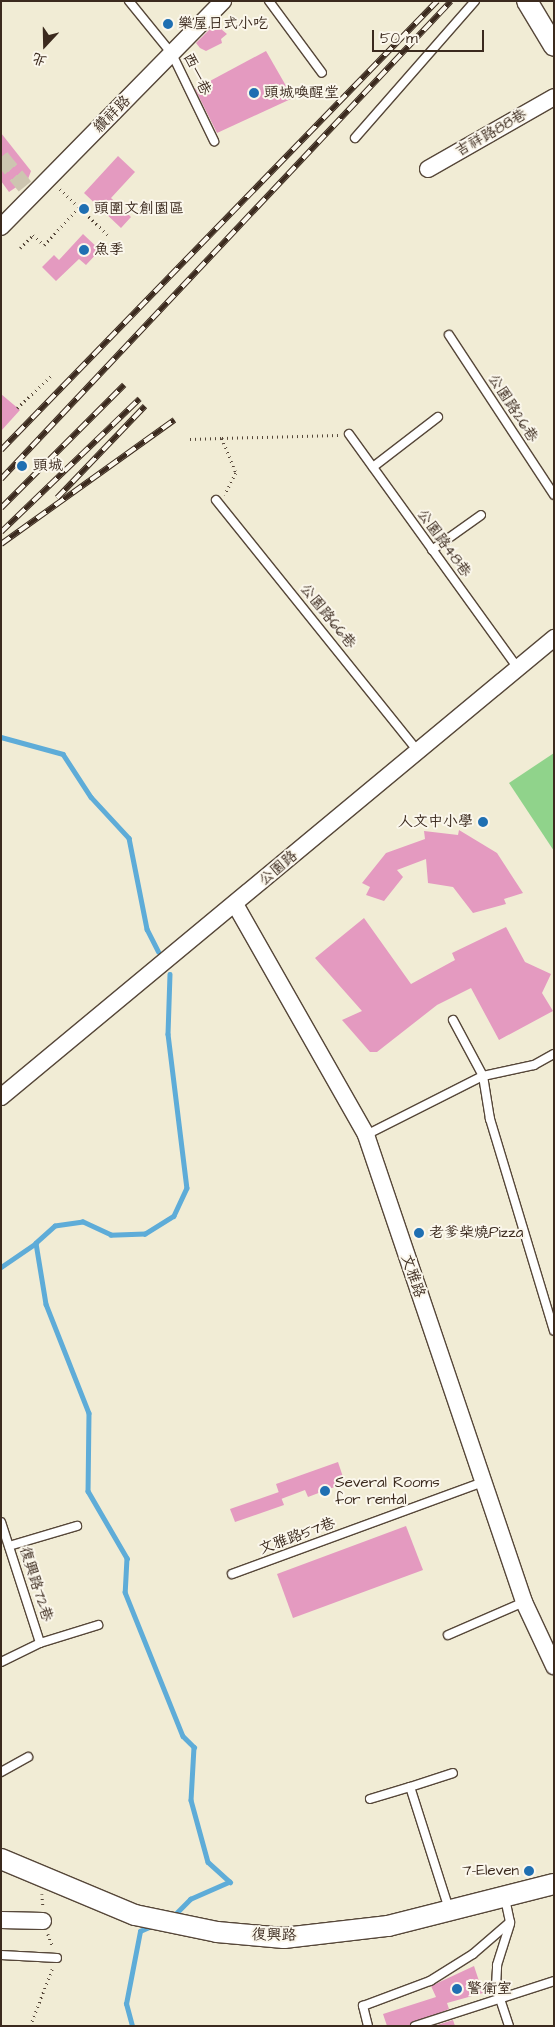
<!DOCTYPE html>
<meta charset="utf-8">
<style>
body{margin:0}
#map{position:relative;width:555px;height:2027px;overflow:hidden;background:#f1ecd5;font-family:"Architects Daughter","LXGW WenKai TC",sans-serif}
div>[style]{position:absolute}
.green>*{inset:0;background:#90d38b}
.stream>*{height:4.5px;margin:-2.25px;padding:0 2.25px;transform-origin:2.25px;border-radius:2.25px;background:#5eacd8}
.building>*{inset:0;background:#e49ac0}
.minor-tunnel>*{height:16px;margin-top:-8px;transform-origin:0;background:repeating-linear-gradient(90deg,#cdc5b0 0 16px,transparent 0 24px)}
.path>*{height:2.5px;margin-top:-1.25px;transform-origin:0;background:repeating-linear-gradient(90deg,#564739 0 1px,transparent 0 5px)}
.roads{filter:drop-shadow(1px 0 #564739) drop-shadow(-1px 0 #564739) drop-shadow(0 1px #564739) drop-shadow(0 -1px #564739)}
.service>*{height:8px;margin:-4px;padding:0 4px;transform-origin:4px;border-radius:4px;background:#fff}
.minor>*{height:16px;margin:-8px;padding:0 8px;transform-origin:8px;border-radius:8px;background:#fff}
.tertiary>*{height:20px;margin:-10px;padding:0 10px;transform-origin:10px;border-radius:10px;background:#fff}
.rail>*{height:5.5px;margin-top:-2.75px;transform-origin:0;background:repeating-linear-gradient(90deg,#fbf7ec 0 11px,#3b2a1e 0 22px);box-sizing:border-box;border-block:1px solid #3b2a1e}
.dots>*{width:14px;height:14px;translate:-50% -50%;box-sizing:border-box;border:2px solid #fbf7ec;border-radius:50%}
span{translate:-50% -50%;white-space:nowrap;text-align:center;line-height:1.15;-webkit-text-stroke:4px #fbf7ec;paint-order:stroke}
.poi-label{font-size:15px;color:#3b2a1e}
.left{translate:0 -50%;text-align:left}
.right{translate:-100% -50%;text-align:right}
.street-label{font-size:15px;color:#3b2a1e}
.frame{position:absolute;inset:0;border:2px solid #3b2a1e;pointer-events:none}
.north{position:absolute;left:20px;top:20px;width:50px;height:50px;-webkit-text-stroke:4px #fbf7ec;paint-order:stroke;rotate:201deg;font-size:14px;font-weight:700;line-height:20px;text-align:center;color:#3b2a1e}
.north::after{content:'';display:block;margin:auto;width:18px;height:22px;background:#3b2a1e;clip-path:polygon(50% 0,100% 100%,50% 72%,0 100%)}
.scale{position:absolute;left:372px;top:30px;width:112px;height:22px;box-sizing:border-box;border:2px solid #3b2a1e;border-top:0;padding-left:6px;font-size:15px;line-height:18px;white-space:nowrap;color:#3b2a1e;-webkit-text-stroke:4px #fbf7ec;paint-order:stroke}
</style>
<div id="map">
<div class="green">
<div style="clip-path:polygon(554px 753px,554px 851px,509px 783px)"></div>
</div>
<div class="stream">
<div style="left:1px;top:737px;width:64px;rotate:15.3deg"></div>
<div style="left:63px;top:754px;width:51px;rotate:56.9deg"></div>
<div style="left:91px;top:797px;width:56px;rotate:47.2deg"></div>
<div style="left:129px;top:838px;width:93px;rotate:78.8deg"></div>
<div style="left:147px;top:929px;width:25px;rotate:63deg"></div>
<div style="left:170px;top:974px;width:60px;rotate:91.9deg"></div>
<div style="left:168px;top:1034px;width:155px;rotate:83deg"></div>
<div style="left:187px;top:1188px;width:31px;rotate:115deg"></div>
<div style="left:174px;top:1216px;width:34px;rotate:148deg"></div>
<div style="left:145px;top:1234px;width:34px;rotate:178deg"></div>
<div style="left:111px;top:1235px;width:31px;rotate:-155deg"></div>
<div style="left:83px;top:1222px;width:28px;rotate:172deg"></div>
<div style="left:55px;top:1226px;width:25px;rotate:138deg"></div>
<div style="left:36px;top:1243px;width:62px;rotate:80.7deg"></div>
<div style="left:46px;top:1304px;width:117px;rotate:68.5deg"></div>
<div style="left:89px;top:1413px;width:78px;rotate:90.7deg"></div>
<div style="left:88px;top:1491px;width:78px;rotate:59.8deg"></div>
<div style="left:127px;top:1558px;width:34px;rotate:93deg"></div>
<div style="left:125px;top:1592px;width:155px;rotate:68.1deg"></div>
<div style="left:183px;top:1736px;width:16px;rotate:45deg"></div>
<div style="left:194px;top:1747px;width:53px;rotate:93.2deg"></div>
<div style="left:191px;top:1800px;width:64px;rotate:74.7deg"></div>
<div style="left:208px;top:1862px;width:30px;rotate:42deg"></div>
<div style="left:230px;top:1882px;width:43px;rotate:156.4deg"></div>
<div style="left:191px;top:1899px;width:24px;rotate:135deg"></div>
<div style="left:1px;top:1267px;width:42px;rotate:-34.4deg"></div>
<div style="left:132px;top:2026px;width:23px;rotate:-105deg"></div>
<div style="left:126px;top:2004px;width:74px;rotate:-79.1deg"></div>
<div style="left:140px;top:1931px;width:12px;rotate:-24deg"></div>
</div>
<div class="building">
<div style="clip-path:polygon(215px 24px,227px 34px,221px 39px,222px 43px,206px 51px,200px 48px,196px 43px)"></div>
<div style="clip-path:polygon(266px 51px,293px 98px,217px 133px,195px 89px)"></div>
<div style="clip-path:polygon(1px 133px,31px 171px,28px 179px,9px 192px,1px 181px)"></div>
<div style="clip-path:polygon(118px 156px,135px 172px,111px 198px,131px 217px,121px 228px,84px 193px)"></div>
<div style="clip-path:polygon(83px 234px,100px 250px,86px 265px,79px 259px,56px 281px,42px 267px,54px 255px,59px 260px)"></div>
<div style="clip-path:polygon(1px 394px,20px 410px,1px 431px)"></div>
<div style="clip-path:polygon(459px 830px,497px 853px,523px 893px,504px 899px,506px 904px,473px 913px,453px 887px,428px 883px,426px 859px,397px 870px,403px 877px,384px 901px,366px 895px,370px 887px,362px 883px,386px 853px,425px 839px,424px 831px,458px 835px)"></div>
<div style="clip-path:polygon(364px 918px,411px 984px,455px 960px,452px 953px,506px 927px,525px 962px,551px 974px,542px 993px,553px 1011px,499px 1040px,471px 988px,437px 1005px,377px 1052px,370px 1052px,342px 1020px,362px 1011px,315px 958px)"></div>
<div style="clip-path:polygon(338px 1462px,345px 1483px,308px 1497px,305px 1490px,281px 1499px,276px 1484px)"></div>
<div style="clip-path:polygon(279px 1492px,284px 1505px,235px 1522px,230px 1509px)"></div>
<div style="clip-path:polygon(406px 1526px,423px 1570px,293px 1618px,277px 1574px)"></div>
<div style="clip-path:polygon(474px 1966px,483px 1993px,447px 2003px,449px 2009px,409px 2026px,387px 2026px,383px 2014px,436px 1997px,431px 1986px)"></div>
<div style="clip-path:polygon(453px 2020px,455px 2026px,434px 2026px)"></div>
</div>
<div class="minor-tunnel">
<div style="left:1px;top:157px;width:38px;rotate:51deg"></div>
</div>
<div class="path">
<div style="left:60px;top:189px;width:66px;rotate:43.8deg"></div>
<div style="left:20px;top:248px;width:18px;rotate:-45deg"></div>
<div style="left:33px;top:235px;width:15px;rotate:42deg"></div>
<div style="left:44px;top:245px;width:52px;rotate:-47.4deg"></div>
<div style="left:17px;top:408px;width:47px;rotate:-43.3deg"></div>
<div style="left:222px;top:438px;width:116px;rotate:-1.5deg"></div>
<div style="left:190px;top:439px;width:32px;rotate:-2deg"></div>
<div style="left:222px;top:438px;width:38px;rotate:68deg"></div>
<div style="left:236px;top:473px;width:25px;rotate:117deg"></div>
<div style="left:42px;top:1894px;width:12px;rotate:85deg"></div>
<div style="left:48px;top:1934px;width:14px;rotate:69deg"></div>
<div style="left:30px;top:2026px;width:61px;rotate:-68.9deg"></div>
</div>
<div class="roads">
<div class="service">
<div style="left:129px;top:1px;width:68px;rotate:50.9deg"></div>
<div style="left:172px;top:54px;width:97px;rotate:64.2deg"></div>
<div style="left:269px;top:1px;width:89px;rotate:53.6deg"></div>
<div style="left:355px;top:138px;width:182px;rotate:-48.8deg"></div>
<div style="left:449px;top:335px;width:191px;rotate:56.7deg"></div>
<div style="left:349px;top:434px;width:289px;rotate:54.2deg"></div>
<div style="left:373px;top:467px;width:82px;rotate:-37.6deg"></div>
<div style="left:216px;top:500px;width:321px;rotate:51.2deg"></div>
<div style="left:432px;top:550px;width:60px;rotate:-35.5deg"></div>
<div style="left:453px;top:1020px;width:64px;rotate:61.8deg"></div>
<div style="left:483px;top:1076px;width:52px;rotate:-12.2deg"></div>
<div style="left:534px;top:1065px;width:23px;rotate:-29deg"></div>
<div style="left:366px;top:1135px;width:131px;rotate:-26.8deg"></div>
<div style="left:483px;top:1076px;width:44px;rotate:80.8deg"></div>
<div style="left:490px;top:1119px;width:221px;rotate:73.2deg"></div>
<div style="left:1px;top:1522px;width:127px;rotate:72.1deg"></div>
<div style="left:40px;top:1643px;width:43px;rotate:154deg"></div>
<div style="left:9px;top:1546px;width:71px;rotate:-16.4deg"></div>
<div style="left:232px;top:1574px;width:267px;rotate:-20.1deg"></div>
<div style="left:448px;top:1635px;width:83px;rotate:-23.5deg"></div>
<div style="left:40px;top:1643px;width:61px;rotate:-17.2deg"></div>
<div style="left:1px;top:1772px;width:31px;rotate:-29deg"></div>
<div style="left:370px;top:1799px;width:42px;rotate:-16.7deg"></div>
<div style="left:449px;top:1909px;width:128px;rotate:-107.7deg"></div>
<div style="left:410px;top:1787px;width:45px;rotate:-18deg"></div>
<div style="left:1px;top:1955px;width:56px;rotate:3.1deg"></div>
<div style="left:368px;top:2026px;width:21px;rotate:-104deg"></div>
<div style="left:363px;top:2006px;width:72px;rotate:-20.5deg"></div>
<div style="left:430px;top:1981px;width:51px;rotate:-32.1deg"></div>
<div style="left:473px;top:1954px;width:49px;rotate:-40.9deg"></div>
<div style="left:510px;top:1922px;width:25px;rotate:-102deg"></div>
<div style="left:415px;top:2026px;width:146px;rotate:-17.9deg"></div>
<div style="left:509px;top:2026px;width:41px;rotate:-108.4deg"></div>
<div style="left:496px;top:1987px;width:22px;rotate:-87deg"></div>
<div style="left:497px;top:1965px;width:43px;rotate:-72.4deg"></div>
</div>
<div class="minor">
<div style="left:428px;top:169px;width:145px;rotate:-29.7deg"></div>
<div style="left:1px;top:227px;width:317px;rotate:-45.5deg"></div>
<div style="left:235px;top:904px;width:266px;rotate:60.4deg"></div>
<div style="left:366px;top:1135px;width:493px;rotate:71.3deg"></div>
<div style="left:524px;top:1602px;width:71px;rotate:64.9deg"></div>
<div style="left:1px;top:1097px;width:719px;rotate:-39.69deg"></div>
<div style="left:1px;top:1920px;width:42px;rotate:1.4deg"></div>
</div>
<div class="tertiary">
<div style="left:527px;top:1px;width:52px;rotate:59deg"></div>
<div style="left:1px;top:1859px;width:145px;rotate:22.7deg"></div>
<div style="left:135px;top:1915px;width:84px;rotate:11.7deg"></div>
<div style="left:217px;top:1932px;width:67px;rotate:5.1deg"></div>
<div style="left:284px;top:1938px;width:105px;rotate:-6.6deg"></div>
<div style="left:388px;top:1926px;width:171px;rotate:-14.2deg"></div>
</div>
</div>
<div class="rail">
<div style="left:1px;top:450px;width:626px;rotate:-45.84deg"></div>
<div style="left:1px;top:479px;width:656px;rotate:-46.73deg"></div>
<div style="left:57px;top:498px;width:127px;rotate:-46.3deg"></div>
<div style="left:1px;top:508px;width:174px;rotate:-45deg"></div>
<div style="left:1px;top:532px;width:192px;rotate:-43.9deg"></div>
<div style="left:1px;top:544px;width:213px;rotate:-35.6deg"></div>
</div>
<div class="dots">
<div style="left:168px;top:24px;background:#1f6fb2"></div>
<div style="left:254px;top:93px;background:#1f6fb2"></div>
<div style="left:84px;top:209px;background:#1f6fb2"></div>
<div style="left:84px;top:250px;background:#1f6fb2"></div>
<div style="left:22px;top:466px;background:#1f6fb2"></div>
<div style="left:483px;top:822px;background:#1f6fb2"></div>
<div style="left:419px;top:1233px;background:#1f6fb2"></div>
<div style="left:325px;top:1491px;background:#1f6fb2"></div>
<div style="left:529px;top:1871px;background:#1f6fb2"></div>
<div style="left:457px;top:1989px;background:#1f6fb2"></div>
</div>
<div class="poi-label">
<span class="left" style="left:178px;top:24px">樂屋日式小吃</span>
<span class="left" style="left:264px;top:93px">頭城喚醒堂</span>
<span class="left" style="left:94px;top:209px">頭圍文創園區</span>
<span class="left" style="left:94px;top:250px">魚季</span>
<span class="left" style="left:33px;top:466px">頭城</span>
<span class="right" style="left:473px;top:822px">人文中小學</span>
<span class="left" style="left:429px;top:1233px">老爹柴燒Pizza</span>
<span class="left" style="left:335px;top:1491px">Several Rooms<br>for rental</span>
<span class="right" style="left:519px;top:1871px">7-Eleven</span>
<span class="left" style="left:467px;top:1989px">警衛室</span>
</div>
<div class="street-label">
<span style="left:197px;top:74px;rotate:64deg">西一巷</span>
<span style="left:112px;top:114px;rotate:-45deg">纘祥路</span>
<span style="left:491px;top:133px;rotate:-30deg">吉祥路88巷</span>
<span style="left:513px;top:408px;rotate:57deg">公園路26巷</span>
<span style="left:444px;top:543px;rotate:54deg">公園路48巷</span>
<span style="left:328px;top:616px;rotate:51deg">公園路66巷</span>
<span style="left:278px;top:868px;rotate:-40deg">公園路</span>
<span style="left:413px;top:1276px;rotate:71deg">文雅路</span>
<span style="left:297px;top:1536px;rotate:-20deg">文雅路57巷</span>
<span style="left:36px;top:1584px;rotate:72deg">復興路72巷</span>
<span style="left:274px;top:1935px;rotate:1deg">復興路</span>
</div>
<div class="frame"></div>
<div class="north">北</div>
<div class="scale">50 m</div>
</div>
